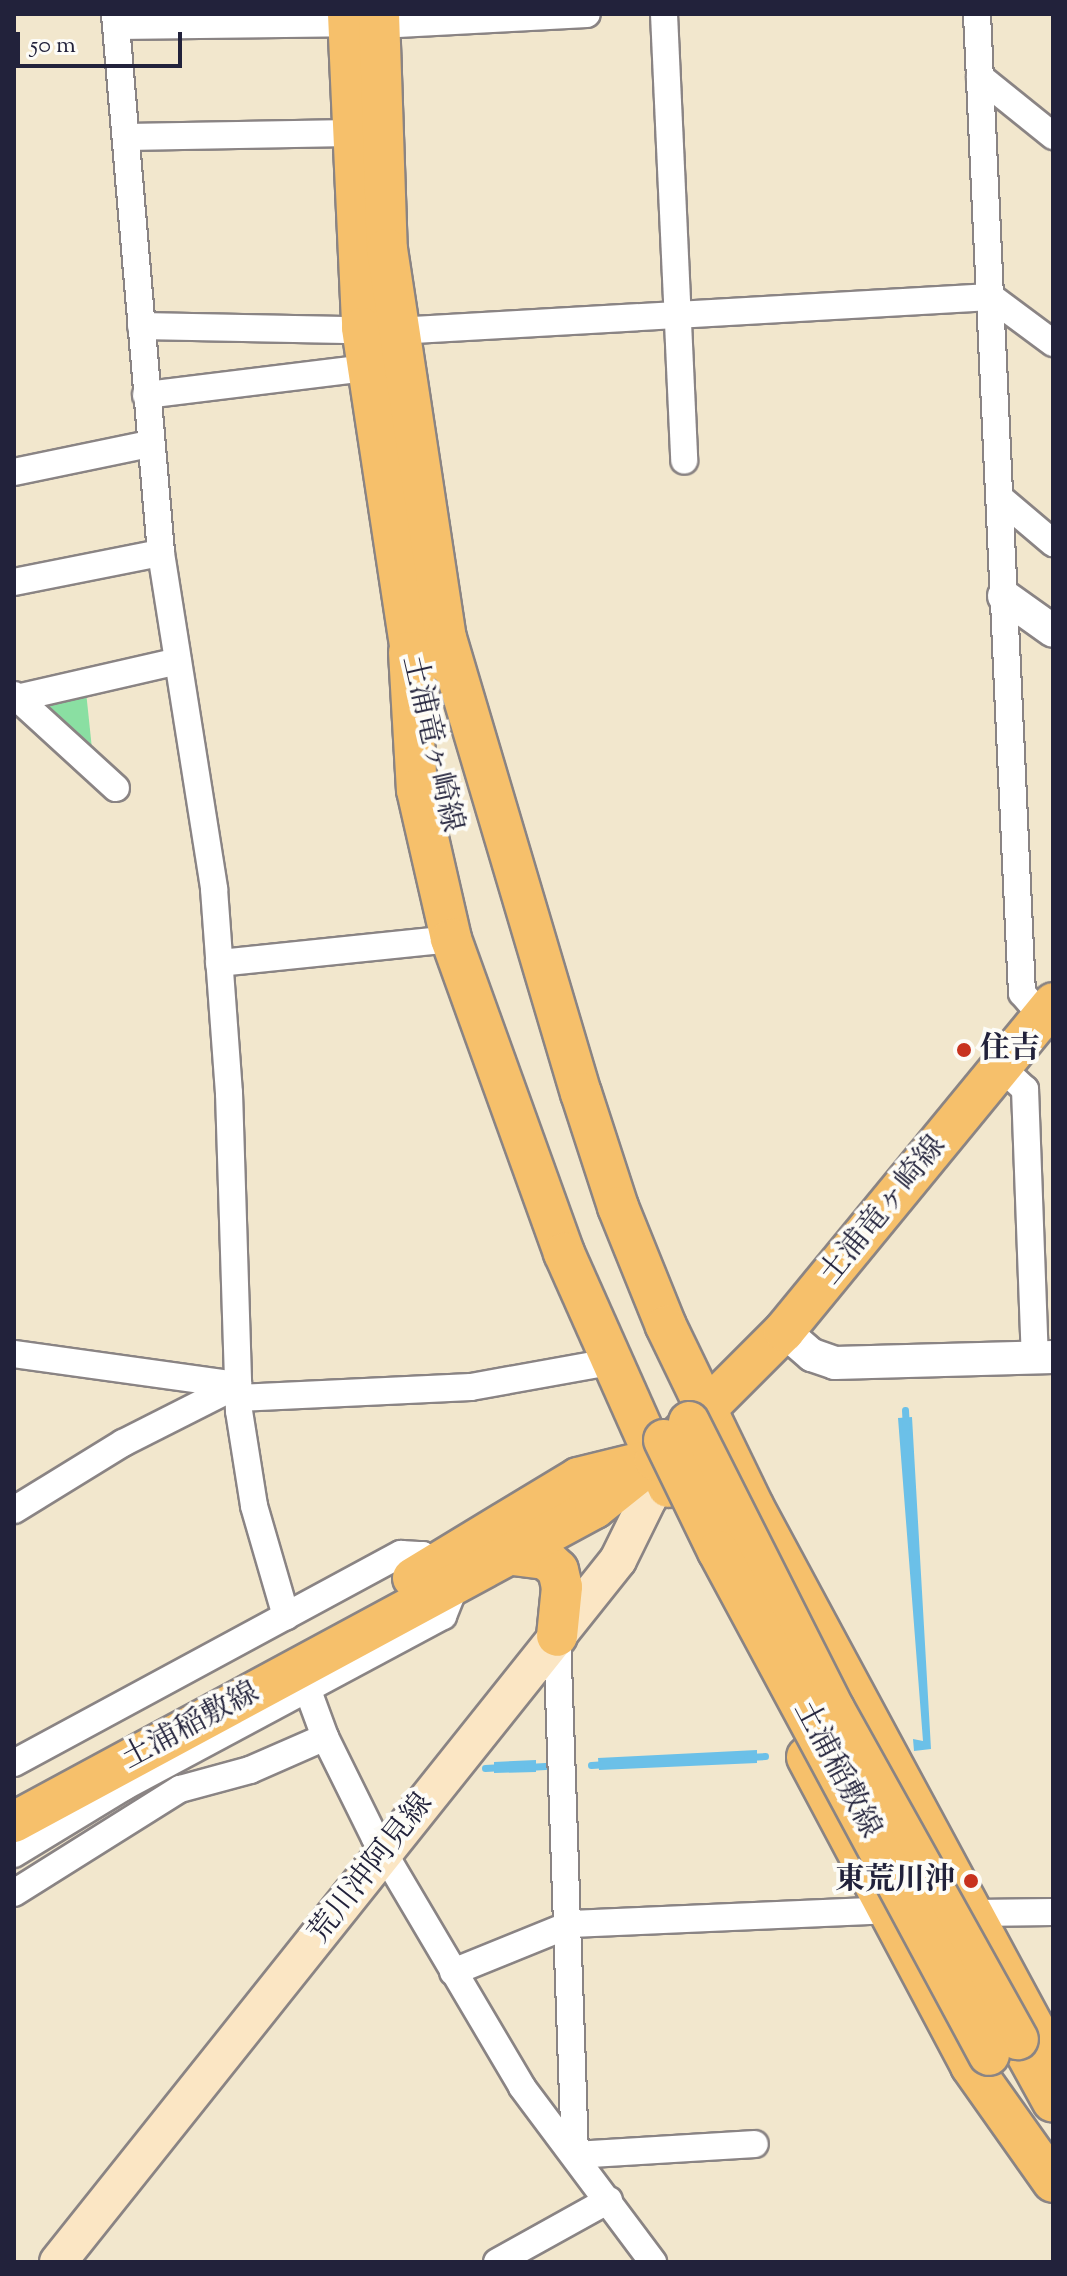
<!DOCTYPE html>
<meta charset="utf-8">
<style>
body{margin:0}
#map{position:relative;width:1067px;height:2276px;overflow:hidden;background:#f2e7cd;font-family:"Sorts Mill Goudy","Noto Serif JP",serif}
div>[style]{position:absolute}
.green>*{inset:0;background:#8adfa2}
.water>*{inset:0;background:#6bc0e8}
.stream>*{height:7px;margin:-3.5px;padding:0 3.5px;transform-origin:3.5px;border-radius:3.5px;background:#6bc0e8}
.roads{filter:drop-shadow(2px 0 #8a8484) drop-shadow(-2px 0 #8a8484) drop-shadow(0 2px #8a8484) drop-shadow(0 -2px #8a8484)}
.minor>*{height:26px;margin:-13px;padding:0 13px;transform-origin:13px;border-radius:13px;background:#fff}
.tertiary>*{height:32px;margin:-16px;padding:0 16px;transform-origin:16px;border-radius:16px;background:#fff}
.secondary>*{height:36px;margin:-18px;padding:0 18px;transform-origin:18px;border-radius:18px;background:#fbe6c4}
.primary>*{height:40px;margin:-20px;padding:0 20px;transform-origin:20px;border-radius:20px;background:#f6c06b}
.bridges{filter:drop-shadow(2px 0 #8a8484) drop-shadow(-2px 0 #8a8484) drop-shadow(0 2px #8a8484) drop-shadow(0 -2px #8a8484)}
.primary-bridge>*{height:40px;margin:-20px;padding:0 20px;transform-origin:20px;border-radius:20px;background:#f6c06b}
.dots>*{width:22px;height:22px;translate:-50% -50%;box-sizing:border-box;border:4px solid #fdfcf7;border-radius:50%}
span{translate:-50% -50%;white-space:nowrap;text-align:center;line-height:1.15;-webkit-text-stroke:8px #fdfcf7;paint-order:stroke}
.street-label{font-size:30px;color:#22223b}
.poi-label{font-size:30px;color:#22223b;font-weight:700}
.left{translate:0 -50%;text-align:left}
.right{translate:-100% -50%;text-align:right}
.frame{position:absolute;inset:0;border:16px solid #22223b;pointer-events:none}
.scale{position:absolute;left:16px;top:32px;width:166px;height:36px;box-sizing:border-box;border:4px solid #22223b;border-top:0;padding-left:10px;font-size:24px;line-height:28px;white-space:nowrap;color:#22223b;-webkit-text-stroke:6px #fdfcf7;paint-order:stroke}
</style>
<div id="map">
<div class="green">
<div style="clip-path:polygon(85px 682px,94px 768px,17px 698px)"></div>
</div>
<div class="water">
<div style="clip-path:polygon(912px 1417px,931px 1749px,914px 1751px,913px 1739px,923px 1741px,898px 1418px)"></div>
<div style="clip-path:polygon(757px 1750px,757px 1763px,599px 1770px,598px 1758px)"></div>
<div style="clip-path:polygon(536px 1760px,536px 1772px,494px 1773px,494px 1762px)"></div>
</div>
<div class="stream">
<div style="left:905px;top:1410px;width:17px;rotate:87deg"></div>
<div style="left:747px;top:1757px;width:18px;rotate:-3deg"></div>
<div style="left:591px;top:1765px;width:16px;rotate:-4deg"></div>
<div style="left:527px;top:1767px;width:18px;rotate:-3deg"></div>
<div style="left:485px;top:1768px;width:18px;rotate:-3deg"></div>
</div>
<div class="roads">
<div class="minor">
<div style="left:115px;top:14px;width:541px;rotate:85.12deg"></div>
<div style="left:161px;top:553px;width:340px;rotate:81deg"></div>
<div style="left:214px;top:889px;width:205px;rotate:85.8deg"></div>
<div style="left:229px;top:1093px;width:318px;rotate:88.2deg"></div>
<div style="left:239px;top:1411px;width:96px;rotate:81deg"></div>
<div style="left:254px;top:1506px;width:115px;rotate:73.8deg"></div>
<div style="left:664px;top:14px;width:447px;rotate:87.4deg"></div>
<div style="left:977px;top:14px;width:980px;rotate:87.37deg"></div>
<div style="left:1022px;top:993px;width:30px;rotate:49deg"></div>
<div style="left:379px;top:25px;width:208px;rotate:-3deg"></div>
<div style="left:116px;top:26px;width:231px;rotate:-0.7deg"></div>
<div style="left:980px;top:77px;width:94px;rotate:38.9deg"></div>
<div style="left:126px;top:137px;width:225px;rotate:-1deg"></div>
<div style="left:141px;top:326px;width:255px;rotate:1.1deg"></div>
<div style="left:396px;top:331px;width:596px;rotate:-3.27deg"></div>
<div style="left:991px;top:297px;width:77px;rotate:36.6deg"></div>
<div style="left:146px;top:395px;width:222px;rotate:-7deg"></div>
<div style="left:14px;top:472px;width:138px;rotate:-11.7deg"></div>
<div style="left:1000px;top:498px;width:70px;rotate:40.3deg"></div>
<div style="left:14px;top:582px;width:150px;rotate:-11.2deg"></div>
<div style="left:14px;top:695px;width:138px;rotate:42.4deg"></div>
<div style="left:17px;top:698px;width:165px;rotate:-12.9deg"></div>
<div style="left:219px;top:963px;width:233px;rotate:-5.9deg"></div>
<div style="left:1001px;top:1067px;width:33px;rotate:43deg"></div>
<div style="left:1025px;top:1089px;width:269px;rotate:87.9deg"></div>
<div style="left:14px;top:1354px;width:226px;rotate:7.9deg"></div>
<div style="left:238px;top:1398px;width:233px;rotate:-2.7deg"></div>
<div style="left:471px;top:1387px;width:141px;rotate:-10.2deg"></div>
<div style="left:14px;top:1510px;width:128px;rotate:-31.6deg"></div>
<div style="left:123px;top:1443px;width:129px;rotate:-26.8deg"></div>
<div style="left:557px;top:1636px;width:519px;rotate:88.01deg"></div>
<div style="left:307px;top:1688px;width:52px;rotate:69.8deg"></div>
<div style="left:14px;top:1763px;width:440px;rotate:-28.4deg"></div>
<div style="left:401px;top:1554px;width:22px;rotate:3deg"></div>
<div style="left:423px;top:1555px;width:16px;rotate:38deg"></div>
<div style="left:14px;top:1854px;width:129px;rotate:-31.3deg"></div>
<div style="left:124px;top:1787px;width:362px;rotate:-28.2deg"></div>
<div style="left:443px;top:1616px;width:35px;rotate:-68deg"></div>
<div style="left:14px;top:1893px;width:196px;rotate:-32.1deg"></div>
<div style="left:180px;top:1789px;width:73px;rotate:-15.2deg"></div>
<div style="left:250px;top:1770px;width:82px;rotate:-23.7deg"></div>
<div style="left:325px;top:1737px;width:113px;rotate:63.7deg"></div>
<div style="left:375px;top:1838px;width:289px;rotate:59.4deg"></div>
<div style="left:522px;top:2087px;width:219px;rotate:53.2deg"></div>
<div style="left:975px;top:1913px;width:78px;rotate:-0.7deg"></div>
<div style="left:453px;top:1972px;width:127px;rotate:-22.1deg"></div>
<div style="left:571px;top:1924px;width:316px;rotate:-2.5deg"></div>
<div style="left:575px;top:2155px;width:180px;rotate:-3.5deg"></div>
<div style="left:497px;top:2262px;width:128px;rotate:-29deg"></div>
</div>
<div class="tertiary">
<div style="left:1004px;top:596px;width:60px;rotate:35.5deg"></div>
<div style="left:784px;top:1331px;width:37px;rotate:41deg"></div>
<div style="left:812px;top:1355px;width:24px;rotate:19deg"></div>
<div style="left:835px;top:1363px;width:218px;rotate:-1.6deg"></div>
</div>
<div class="secondary">
<div style="left:58px;top:2262px;width:898px;rotate:-51.42deg"></div>
<div style="left:618px;top:1560px;width:68px;rotate:-63.8deg"></div>
<div style="left:648px;top:1499px;width:40px;rotate:-80deg"></div>
</div>
<div class="primary">
<div style="left:348px;top:14px;width:314px;rotate:87.4deg"></div>
<div style="left:362px;top:328px;width:353px;rotate:81.4deg"></div>
<div style="left:379px;top:14px;width:235px;rotate:88.1deg"></div>
<div style="left:387px;top:249px;width:421px;rotate:81.4deg"></div>
<div style="left:446px;top:638px;width:475px;rotate:73.5deg"></div>
<div style="left:581px;top:1093px;width:120px;rotate:72deg"></div>
<div style="left:618px;top:1207px;width:128px;rotate:68deg"></div>
<div style="left:666px;top:1326px;width:200px;rotate:64.2deg"></div>
<div style="left:753px;top:1506px;width:633px;rotate:61.69deg"></div>
<div style="left:409px;top:652px;width:138px;rotate:86.7deg"></div>
<div style="left:417px;top:790px;width:153px;rotate:77.1deg"></div>
<div style="left:451px;top:939px;width:334px;rotate:70.2deg"></div>
<div style="left:564px;top:1253px;width:256px;rotate:66deg"></div>
<div style="left:513px;top:1555px;width:33px;rotate:7deg"></div>
<div style="left:546px;top:1559px;width:16px;rotate:43deg"></div>
<div style="left:558px;top:1570px;width:17px;rotate:77deg"></div>
<div style="left:562px;top:1587px;width:49px;rotate:95.8deg"></div>
<div style="left:413px;top:1578px;width:193px;rotate:-31.2deg"></div>
<div style="left:578px;top:1478px;width:67px;rotate:-13.8deg"></div>
<div style="left:807px;top:1757px;width:350px;rotate:62deg"></div>
<div style="left:971px;top:2066px;width:142px;rotate:54.7deg"></div>
<div style="left:14px;top:1822px;width:660px;rotate:-28.39deg"></div>
<div style="left:595px;top:1508px;width:77px;rotate:-38.7deg"></div>
<div style="left:655px;top:1460px;width:182px;rotate:-45deg"></div>
<div style="left:784px;top:1331px;width:424px;rotate:-50.6deg"></div>
<div style="left:1020px;top:2042px;width:68px;rotate:61.2deg"></div>
</div>
</div>
<div class="bridges">
<div class="primary-bridge">
<div style="left:689px;top:1422px;width:322px;rotate:63.2deg"></div>
<div style="left:834px;top:1709px;width:378px;rotate:60.9deg"></div>
<div style="left:664px;top:1440px;width:123px;rotate:64.1deg"></div>
<div style="left:718px;top:1551px;width:572px;rotate:61.73deg"></div>
</div>
</div>
<div class="dots">
<div style="left:964px;top:1050px;background:#c8321e"></div>
<div style="left:971px;top:1881px;background:#c8321e"></div>
</div>
<div class="street-label">
<span style="left:431px;top:744px;rotate:77deg">土浦竜ヶ崎線</span>
<span style="left:884px;top:1211px;rotate:-51deg">土浦竜ヶ崎線</span>
<span style="left:191px;top:1727px;rotate:-28deg">土浦稲敷線</span>
<span style="left:836px;top:1770px;rotate:62deg">土浦稲敷線</span>
<span style="left:372px;top:1869px;rotate:-52deg">荒川沖阿見線</span>
</div>
<div class="poi-label">
<span class="left" style="left:980px;top:1050px">住吉</span>
<span class="right" style="left:955px;top:1881px">東荒川沖</span>
</div>
<div class="frame"></div>
<div class="scale">50 m</div>
</div>
